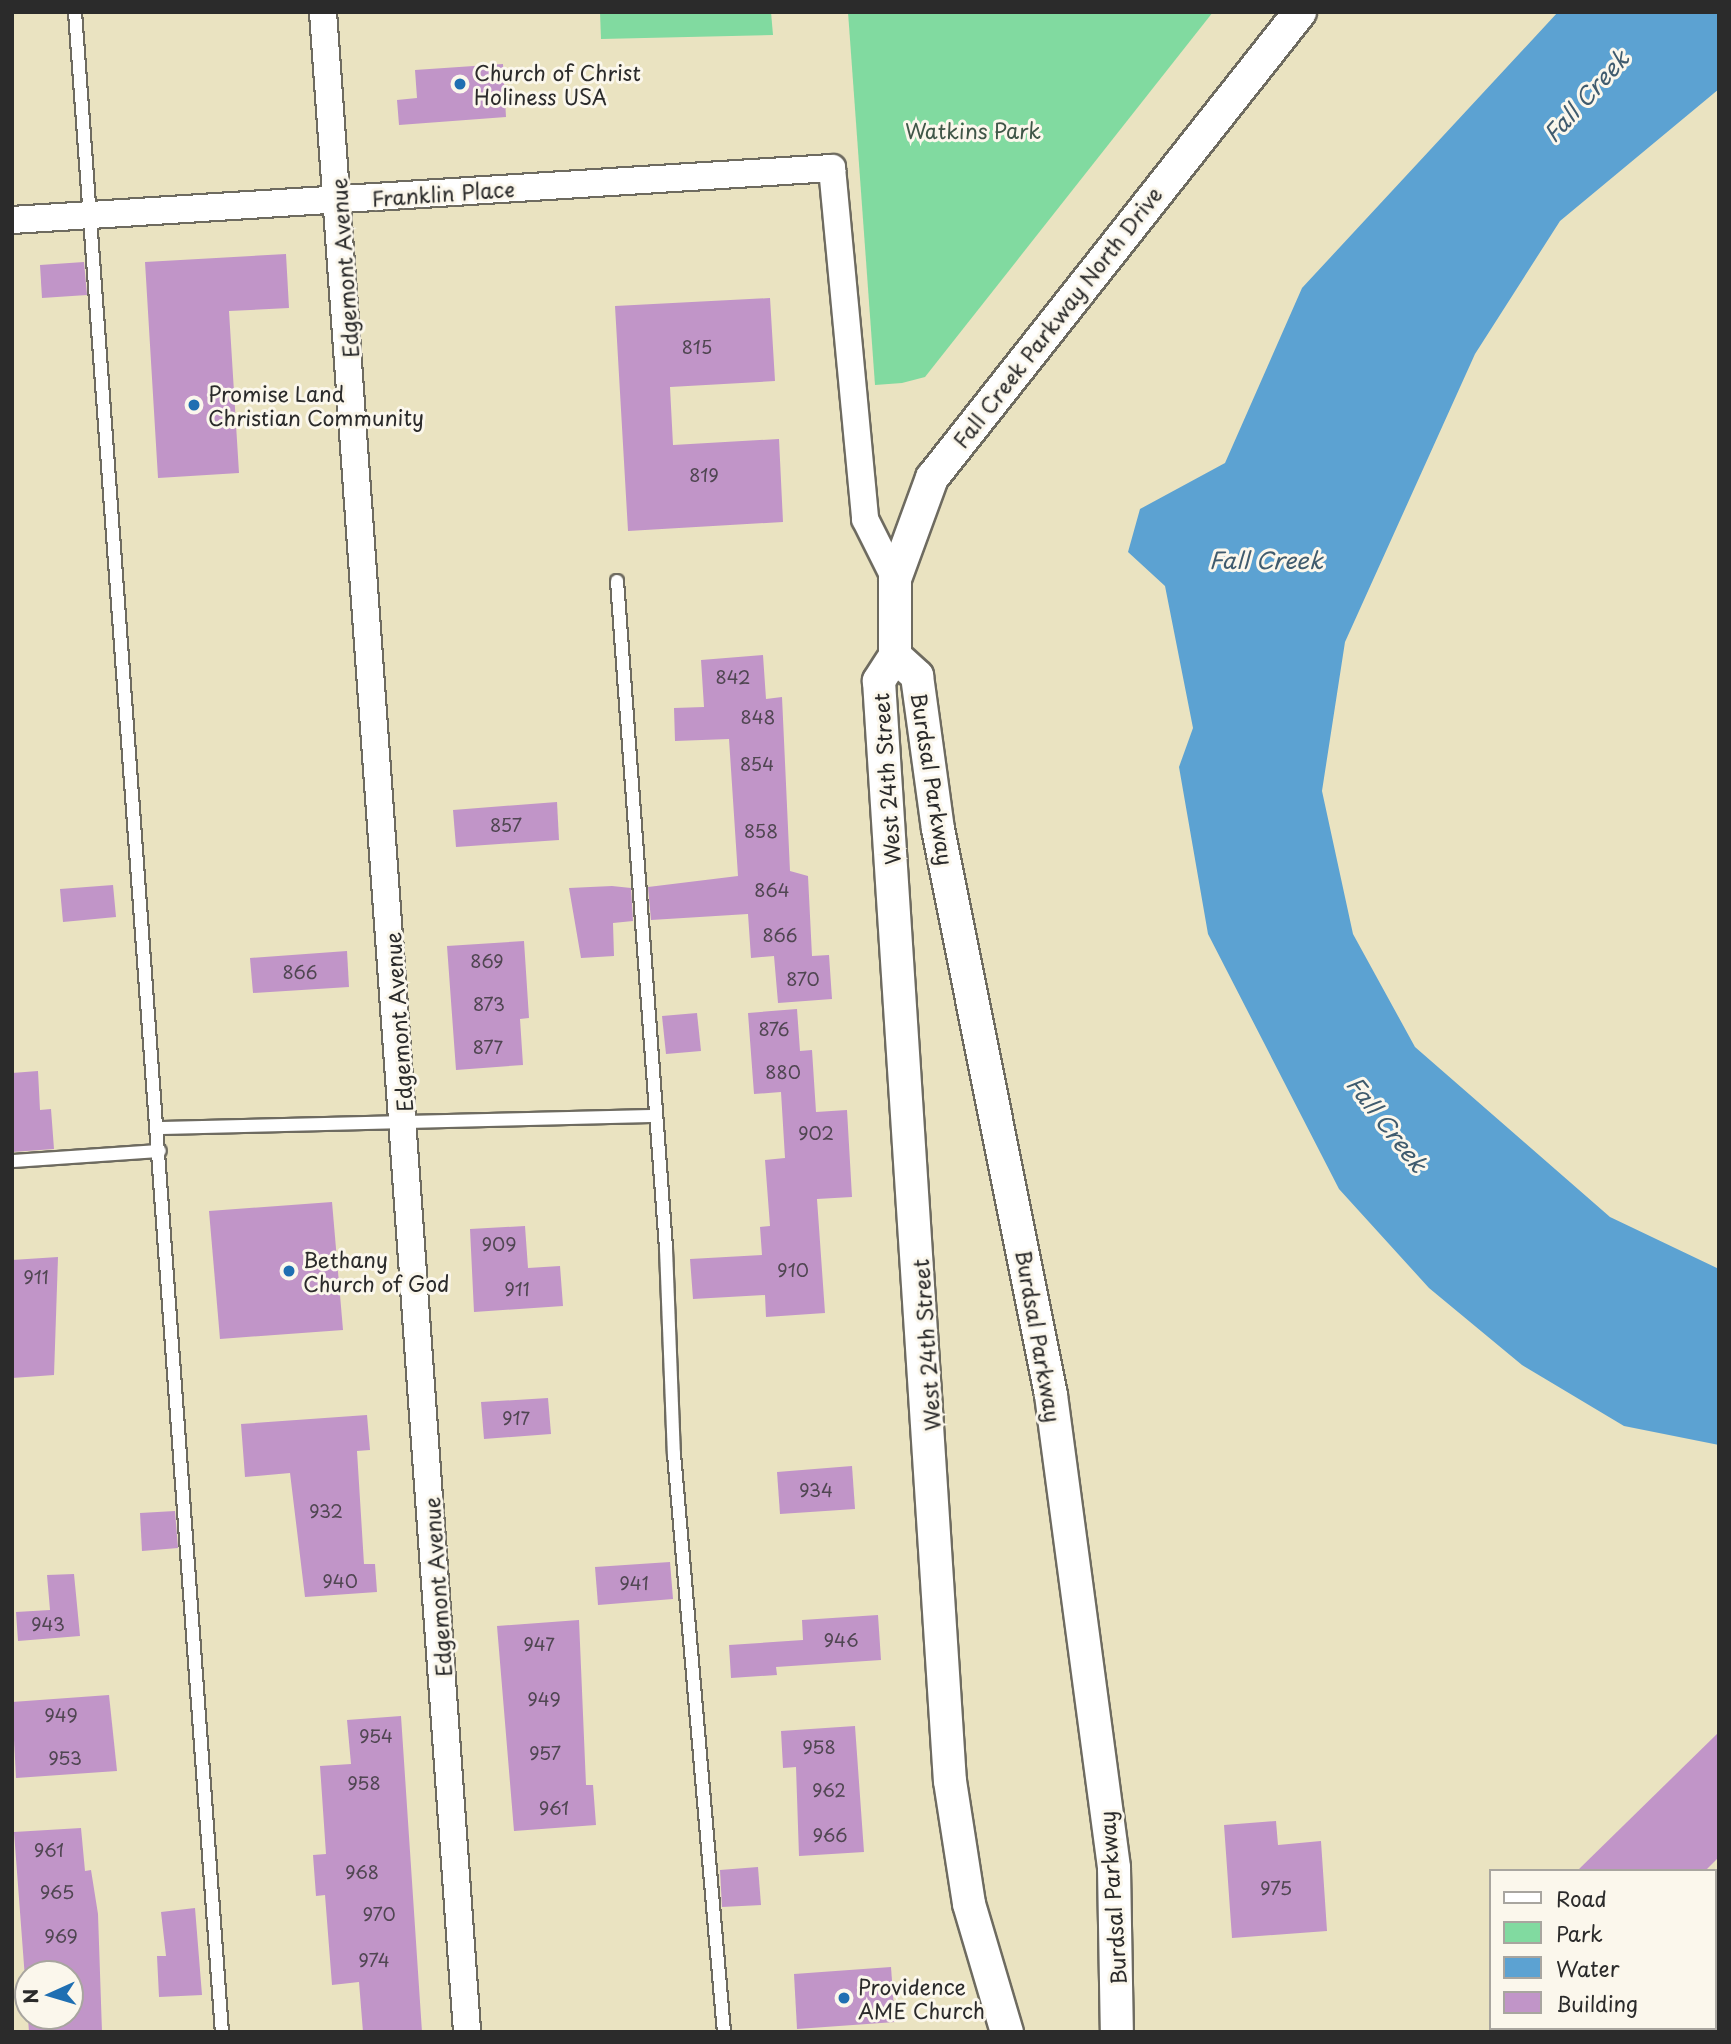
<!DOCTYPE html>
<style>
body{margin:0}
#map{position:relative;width:1731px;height:2044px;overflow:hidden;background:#eae3c1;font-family:"Playpen Sans",sans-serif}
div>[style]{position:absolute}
.green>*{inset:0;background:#81daa0}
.water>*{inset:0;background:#5ca2d2}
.building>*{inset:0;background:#c195c8}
.roads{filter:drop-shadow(2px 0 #6e6b60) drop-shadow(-2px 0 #6e6b60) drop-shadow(0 2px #6e6b60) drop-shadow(0 -2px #6e6b60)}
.service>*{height:12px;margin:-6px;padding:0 6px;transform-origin:6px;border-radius:6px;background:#fff}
.minor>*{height:26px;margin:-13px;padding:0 13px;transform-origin:13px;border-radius:13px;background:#fff}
.tertiary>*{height:32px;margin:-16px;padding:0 16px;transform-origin:16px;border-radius:16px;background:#fff}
.dots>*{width:19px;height:19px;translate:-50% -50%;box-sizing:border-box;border:4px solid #fbf7ec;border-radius:50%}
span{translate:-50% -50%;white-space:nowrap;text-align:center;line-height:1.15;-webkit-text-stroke:6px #fbf7ec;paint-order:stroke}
.number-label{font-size:18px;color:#504652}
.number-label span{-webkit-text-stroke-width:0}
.poi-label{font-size:21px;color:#2b2b2b}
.left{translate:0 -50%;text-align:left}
.park-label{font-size:21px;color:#405748}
.street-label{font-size:21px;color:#2b2b2b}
.water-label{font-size:23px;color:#3f5b6e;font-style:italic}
.frame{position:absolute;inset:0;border:14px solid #2b2b2b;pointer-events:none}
.legend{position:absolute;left:1489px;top:1869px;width:228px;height:161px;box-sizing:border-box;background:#fbf7ec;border:2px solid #a8a59f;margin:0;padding:9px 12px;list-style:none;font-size:21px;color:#2b2b2b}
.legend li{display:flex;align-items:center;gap:14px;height:35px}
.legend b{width:35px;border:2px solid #a8a59f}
.north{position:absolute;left:14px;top:1960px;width:70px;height:70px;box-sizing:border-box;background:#fbf7ec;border:2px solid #a8a59f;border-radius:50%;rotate:266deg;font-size:19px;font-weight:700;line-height:28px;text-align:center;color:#2b2b2b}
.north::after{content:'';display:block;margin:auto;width:24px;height:32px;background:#1f6fb2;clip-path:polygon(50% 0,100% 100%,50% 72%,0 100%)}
</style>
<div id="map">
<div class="green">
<div style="clip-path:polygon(600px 12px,771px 12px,773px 35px,601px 39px)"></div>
<div style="clip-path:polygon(848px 12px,1213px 12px,925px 377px,902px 383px,875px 385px)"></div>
<div style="clip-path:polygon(1542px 2028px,1608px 2028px,1536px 2032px)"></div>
</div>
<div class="water">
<div style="clip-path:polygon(1558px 12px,1719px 12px,1719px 89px,1560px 221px,1475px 354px,1345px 642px,1322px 791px,1353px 934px,1415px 1047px,1610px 1217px,1719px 1269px,1719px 1445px,1624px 1426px,1522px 1365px,1429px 1288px,1339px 1189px,1208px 934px,1179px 767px,1193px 728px,1165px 586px,1128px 552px,1140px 509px,1225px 463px,1302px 288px)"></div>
<div style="clip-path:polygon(1719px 1986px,1719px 2032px,1600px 2032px,1715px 2028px)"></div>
</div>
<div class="building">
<div style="clip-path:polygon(503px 64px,506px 117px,399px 125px,397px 100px,417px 98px,415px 70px)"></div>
<div style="clip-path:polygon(286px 254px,289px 308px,229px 311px,239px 473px,158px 478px,145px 262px)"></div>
<div style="clip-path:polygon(84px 262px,87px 295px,42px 298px,40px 265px)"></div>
<div style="clip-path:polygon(770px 298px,775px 381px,670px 387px,673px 445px,779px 439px,783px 522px,628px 531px,615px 306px)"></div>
<div style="clip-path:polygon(763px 655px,766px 699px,782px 697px,790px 871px,808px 876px,812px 956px,829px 955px,832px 999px,778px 1003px,774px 956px,751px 958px,748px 914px,651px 920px,648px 887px,738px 876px,729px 739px,675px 741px,674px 708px,704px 707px,701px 660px)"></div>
<div style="clip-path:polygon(557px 802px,559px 840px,456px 847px,453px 810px)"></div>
<div style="clip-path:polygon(113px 885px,116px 917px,63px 922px,60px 889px)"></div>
<div style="clip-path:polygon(612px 886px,631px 888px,633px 921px,613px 923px,614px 956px,581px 958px,569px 888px)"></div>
<div style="clip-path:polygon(524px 941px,529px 1018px,520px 1019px,523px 1065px,456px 1070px,447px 946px)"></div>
<div style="clip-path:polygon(347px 951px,349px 987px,253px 993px,250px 958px)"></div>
<div style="clip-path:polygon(797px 1009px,800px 1051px,812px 1050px,816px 1112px,847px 1110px,852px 1197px,817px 1199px,825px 1313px,766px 1317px,765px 1295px,693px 1299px,690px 1259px,762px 1255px,760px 1227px,770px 1226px,765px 1160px,785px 1158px,781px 1092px,754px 1094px,748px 1013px)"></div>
<div style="clip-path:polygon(697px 1013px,701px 1051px,666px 1054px,662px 1016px)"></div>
<div style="clip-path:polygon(38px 1071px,40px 1110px,51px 1109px,54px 1149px,12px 1152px,12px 1073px)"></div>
<div style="clip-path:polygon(332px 1202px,343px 1330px,220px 1339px,209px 1211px)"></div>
<div style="clip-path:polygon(525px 1226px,528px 1268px,560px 1266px,563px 1306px,474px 1312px,470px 1229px)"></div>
<div style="clip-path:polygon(58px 1257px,54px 1375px,12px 1378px,12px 1260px)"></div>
<div style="clip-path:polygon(548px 1398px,551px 1434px,484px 1439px,481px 1402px)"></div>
<div style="clip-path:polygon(367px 1415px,370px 1450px,357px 1451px,364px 1564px,375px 1564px,377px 1592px,305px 1597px,290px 1473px,245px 1477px,241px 1424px)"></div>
<div style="clip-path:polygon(852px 1466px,855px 1509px,780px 1514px,777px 1472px)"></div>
<div style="clip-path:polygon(175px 1511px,178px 1548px,142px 1551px,140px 1513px)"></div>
<div style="clip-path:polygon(670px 1562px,673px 1599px,598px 1605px,595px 1567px)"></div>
<div style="clip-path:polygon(74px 1574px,80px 1636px,18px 1641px,16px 1612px,50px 1610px,47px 1575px)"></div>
<div style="clip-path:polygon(878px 1615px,881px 1660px,776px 1667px,777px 1675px,731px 1678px,729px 1645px,803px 1640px,802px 1620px)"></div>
<div style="clip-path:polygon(579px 1620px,586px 1785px,593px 1785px,596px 1825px,514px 1831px,497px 1626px)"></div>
<div style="clip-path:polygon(109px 1695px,117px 1771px,16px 1778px,12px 1702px)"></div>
<div style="clip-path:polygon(401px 1716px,422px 2032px,363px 2032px,359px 1982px,332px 1985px,325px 1895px,316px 1896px,313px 1855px,326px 1854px,320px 1766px,351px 1764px,347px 1720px)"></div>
<div style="clip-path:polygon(855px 1726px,864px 1852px,799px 1856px,796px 1767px,783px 1768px,781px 1731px)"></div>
<div style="clip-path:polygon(1719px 1732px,1719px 1857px,1705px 1871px,1577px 1871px)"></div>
<div style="clip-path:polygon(1276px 1821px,1278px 1845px,1321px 1841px,1327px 1931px,1232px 1938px,1224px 1825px)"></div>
<div style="clip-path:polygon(evenodd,81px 1828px,85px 1871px,91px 1870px,98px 1914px,102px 2032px,29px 2032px,14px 1832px,81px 1828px,28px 1974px,70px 1974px,70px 2016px,28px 2016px,28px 1974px)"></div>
<div style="clip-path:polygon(758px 1867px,761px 1905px,722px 1907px,720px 1870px)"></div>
<div style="clip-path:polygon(195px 1908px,202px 1995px,159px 1997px,157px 1956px,166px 1956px,161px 1912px)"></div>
<div style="clip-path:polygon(891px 1967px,895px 2022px,797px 2029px,794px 1974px)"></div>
</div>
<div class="roads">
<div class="service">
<div style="left:75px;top:12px;width:2025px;rotate:85.84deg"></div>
<div style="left:617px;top:581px;width:670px;rotate:85.8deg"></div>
<div style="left:666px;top:1249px;width:205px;rotate:87.8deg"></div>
<div style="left:674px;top:1454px;width:580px;rotate:85.06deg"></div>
<div style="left:158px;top:1128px;width:497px;rotate:-1.4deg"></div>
<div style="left:12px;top:1161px;width:148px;rotate:-3.9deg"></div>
<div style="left:1715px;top:1917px;width:4px;rotate:-27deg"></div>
</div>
<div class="minor">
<div style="left:323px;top:12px;width:2025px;rotate:85.92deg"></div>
<div style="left:12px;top:220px;width:822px;rotate:-3.63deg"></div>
<div style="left:832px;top:168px;width:353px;rotate:84.6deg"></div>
<div style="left:865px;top:519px;width:67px;rotate:63.4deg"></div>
</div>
<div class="tertiary">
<div style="left:895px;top:656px;width:30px;rotate:42deg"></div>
<div style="left:917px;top:676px;width:154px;rotate:82.2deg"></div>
<div style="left:938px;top:829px;width:577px;rotate:78.71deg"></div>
<div style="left:1051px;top:1395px;width:477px;rotate:82.4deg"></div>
<div style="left:1114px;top:1868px;width:164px;rotate:89deg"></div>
<div style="left:895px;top:656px;width:30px;rotate:123deg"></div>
<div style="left:879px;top:681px;width:1102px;rotate:86.31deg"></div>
<div style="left:950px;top:1781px;width:124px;rotate:81.2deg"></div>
<div style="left:969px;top:1904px;width:134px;rotate:73.5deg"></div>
<div style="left:895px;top:656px;width:77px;rotate:-90deg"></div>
<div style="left:895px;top:579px;width:108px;rotate:-69.9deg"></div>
<div style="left:932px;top:478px;width:594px;rotate:-51.7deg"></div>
</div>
</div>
<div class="dots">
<div style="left:460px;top:84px;background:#1f6fb2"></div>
<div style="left:194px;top:405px;background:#1f6fb2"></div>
<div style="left:289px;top:1271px;background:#1f6fb2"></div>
<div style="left:844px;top:1998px;background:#1f6fb2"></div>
</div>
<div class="number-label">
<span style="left:697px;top:347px">815</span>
<span style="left:704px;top:475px">819</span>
<span style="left:733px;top:677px">842</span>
<span style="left:758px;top:717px">848</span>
<span style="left:757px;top:764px">854</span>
<span style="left:506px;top:825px">857</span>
<span style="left:761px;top:831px">858</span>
<span style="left:772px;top:890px">864</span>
<span style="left:780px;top:935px">866</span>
<span style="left:487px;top:961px">869</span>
<span style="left:300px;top:972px">866</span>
<span style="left:803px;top:979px">870</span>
<span style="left:489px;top:1004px">873</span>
<span style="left:774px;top:1029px">876</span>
<span style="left:488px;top:1047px">877</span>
<span style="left:783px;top:1072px">880</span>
<span style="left:816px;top:1133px">902</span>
<span style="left:499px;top:1244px">909</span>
<span style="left:793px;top:1270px">910</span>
<span style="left:36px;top:1277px">911</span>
<span style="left:517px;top:1289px">911</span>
<span style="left:516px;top:1418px">917</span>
<span style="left:816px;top:1490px">934</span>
<span style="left:326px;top:1511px">932</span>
<span style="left:340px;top:1581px">940</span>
<span style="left:634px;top:1583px">941</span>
<span style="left:48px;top:1624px">943</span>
<span style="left:841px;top:1640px">946</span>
<span style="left:539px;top:1644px">947</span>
<span style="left:544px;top:1699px">949</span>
<span style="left:61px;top:1715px">949</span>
<span style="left:376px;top:1736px">954</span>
<span style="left:819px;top:1747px">958</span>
<span style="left:545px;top:1753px">957</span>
<span style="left:65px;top:1758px">953</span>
<span style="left:364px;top:1783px">958</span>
<span style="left:829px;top:1790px">962</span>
<span style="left:554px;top:1808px">961</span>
<span style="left:830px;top:1835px">966</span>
<span style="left:49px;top:1850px">961</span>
<span style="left:362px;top:1872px">968</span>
<span style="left:1276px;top:1888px">975</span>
<span style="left:57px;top:1892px">965</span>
<span style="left:379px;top:1914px">970</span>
<span style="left:61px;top:1936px">969</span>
<span style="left:374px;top:1960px">974</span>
</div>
<div class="poi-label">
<span class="left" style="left:474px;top:84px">Church of Christ<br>Holiness USA</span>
<span class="left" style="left:208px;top:405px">Promise Land<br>Christian Community</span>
<span class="left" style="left:303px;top:1271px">Bethany<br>Church of God</span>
<span class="left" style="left:858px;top:1998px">Providence<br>AME Church</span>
</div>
<div class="park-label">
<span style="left:973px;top:130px">Watkins Park</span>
</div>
<div class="street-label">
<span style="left:443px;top:193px;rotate:-4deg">Franklin Place</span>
<span style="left:344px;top:268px;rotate:-94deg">Edgemont Avenue</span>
<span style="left:1057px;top:317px;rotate:-52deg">Fall Creek Parkway North Drive</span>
<span style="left:886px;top:779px;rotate:-94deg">West 24th Street</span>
<span style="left:933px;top:779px;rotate:81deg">Burdsal Parkway</span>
<span style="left:398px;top:1022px;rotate:-94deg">Edgemont Avenue</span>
<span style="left:1039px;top:1336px;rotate:80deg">Burdsal Parkway</span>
<span style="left:926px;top:1345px;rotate:-94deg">West 24th Street</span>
<span style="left:437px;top:1587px;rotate:-94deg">Edgemont Avenue</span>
<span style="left:1112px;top:1898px;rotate:-94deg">Burdsal Parkway</span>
</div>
<div class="water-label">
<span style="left:1586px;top:96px;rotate:-48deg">Fall Creek</span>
<span style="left:1266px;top:560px">Fall Creek</span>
<span style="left:1387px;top:1124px;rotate:52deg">Fall Creek</span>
</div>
<div class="frame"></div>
<ul class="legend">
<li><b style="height:9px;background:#fff"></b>Road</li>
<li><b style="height:19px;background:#81daa0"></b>Park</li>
<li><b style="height:19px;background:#5ca2d2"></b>Water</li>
<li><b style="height:19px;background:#c195c8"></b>Building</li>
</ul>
<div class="north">N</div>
</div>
